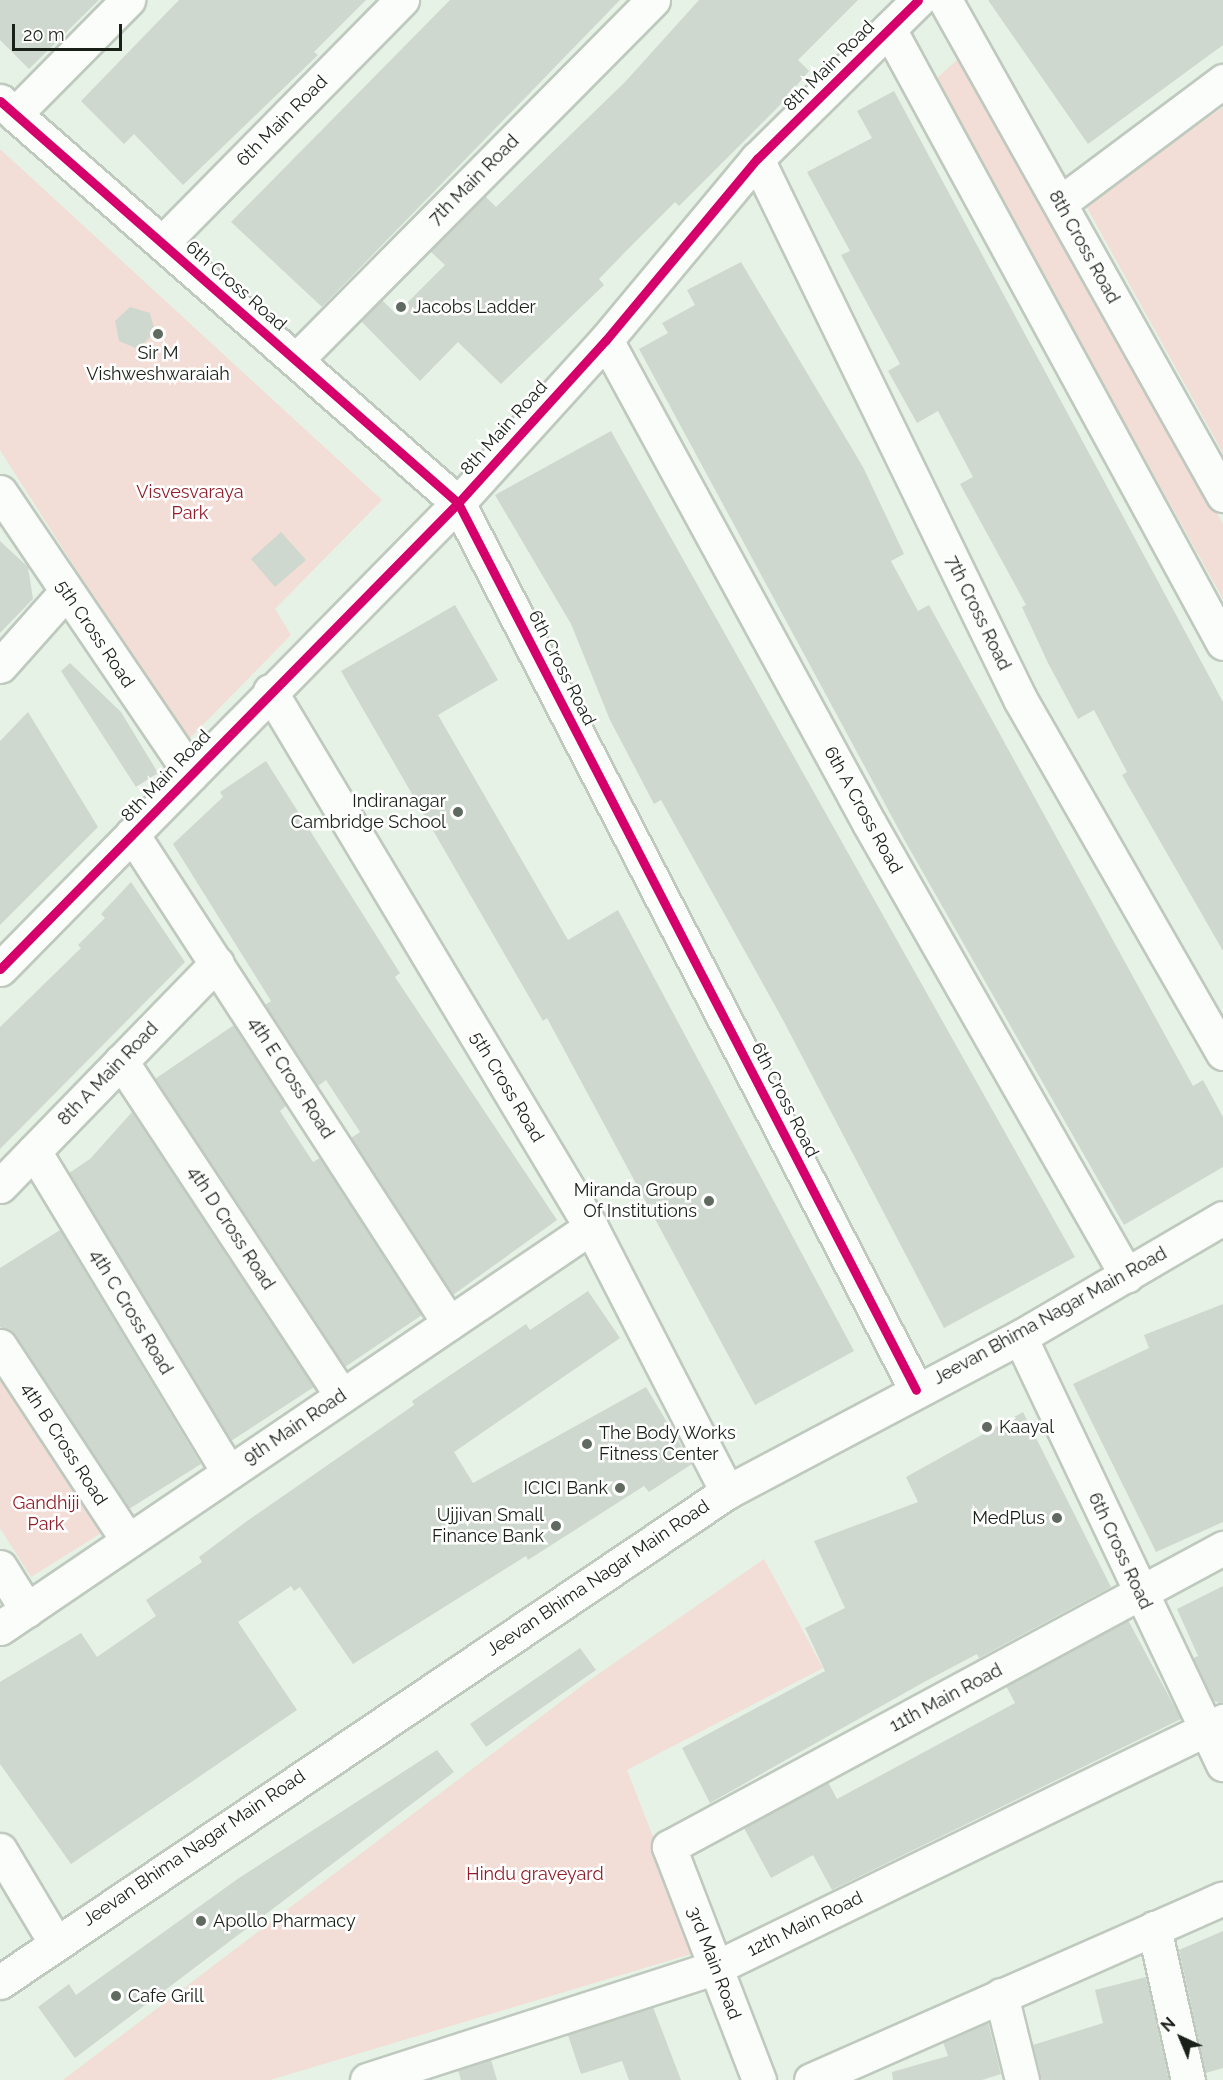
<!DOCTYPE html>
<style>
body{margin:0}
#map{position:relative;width:1223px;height:2080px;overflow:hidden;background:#e6f2e5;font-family:Raleway,sans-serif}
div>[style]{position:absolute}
.green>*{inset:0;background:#f2ded6}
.building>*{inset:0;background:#cfd8ce}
.roads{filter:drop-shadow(2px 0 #bfc9be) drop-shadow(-2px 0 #bfc9be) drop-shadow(0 2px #bfc9be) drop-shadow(0 -2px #bfc9be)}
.minor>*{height:33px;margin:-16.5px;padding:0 16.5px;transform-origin:16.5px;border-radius:16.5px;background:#fbfdfb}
.tertiary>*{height:33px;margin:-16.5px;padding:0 16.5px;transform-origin:16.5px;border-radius:16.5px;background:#fbfdfb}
.secondary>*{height:33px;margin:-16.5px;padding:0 16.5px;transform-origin:16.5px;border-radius:16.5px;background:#fbfdfb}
.cycleway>*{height:9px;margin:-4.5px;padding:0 4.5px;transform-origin:4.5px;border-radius:4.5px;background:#d6006c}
.dots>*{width:16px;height:16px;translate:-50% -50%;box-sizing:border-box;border:3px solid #fff;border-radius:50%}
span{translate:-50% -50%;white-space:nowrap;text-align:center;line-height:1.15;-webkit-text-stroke:5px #fff;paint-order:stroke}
.street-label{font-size:18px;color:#182018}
.poi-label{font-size:18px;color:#182018}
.left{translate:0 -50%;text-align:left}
.right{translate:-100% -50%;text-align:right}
.park-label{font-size:18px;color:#911d28}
.north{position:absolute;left:1151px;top:2008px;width:60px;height:60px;-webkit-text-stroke:4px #fff;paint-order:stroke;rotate:316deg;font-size:16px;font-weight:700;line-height:24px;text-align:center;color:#182018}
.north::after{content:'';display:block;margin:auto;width:21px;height:27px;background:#182018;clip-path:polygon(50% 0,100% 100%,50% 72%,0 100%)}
.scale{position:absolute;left:12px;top:24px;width:110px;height:27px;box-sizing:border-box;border:3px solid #182018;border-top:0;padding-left:8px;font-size:18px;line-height:21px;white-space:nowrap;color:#182018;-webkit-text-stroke:4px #fff;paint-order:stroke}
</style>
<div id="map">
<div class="green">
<div style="clip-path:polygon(960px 57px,1223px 524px,1223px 599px,934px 81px)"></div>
<div style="clip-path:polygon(1223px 107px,1223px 453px,1086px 206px)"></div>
<div style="clip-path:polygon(0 149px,382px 500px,275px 609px,291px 635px,186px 742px,0 450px)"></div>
<div style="clip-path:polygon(0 1358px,109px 1528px,31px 1577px,0 1528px)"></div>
<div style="clip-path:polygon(764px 1559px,823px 1668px,627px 1770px,698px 1952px,270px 2080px,63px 2080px,584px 1684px)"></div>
</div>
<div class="building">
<div style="clip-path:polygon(0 0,99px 0,29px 69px,0 40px)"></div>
<div style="clip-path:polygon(179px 0,366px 0,314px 52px,318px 55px,183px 185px,134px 134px,124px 144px,81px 101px)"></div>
<div style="clip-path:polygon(450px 0,620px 0,322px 307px,231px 222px)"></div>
<div style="clip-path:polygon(699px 0,858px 0,798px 60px,809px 71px,779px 106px,679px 206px,675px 202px,630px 247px,599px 279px,604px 285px,501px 384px,458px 342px,420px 381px,361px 321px,382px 300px,396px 314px,445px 265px,430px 251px,485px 196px,496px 207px,625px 82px)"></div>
<div style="clip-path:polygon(988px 0,1223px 0,1223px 45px,1088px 144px)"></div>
<div style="clip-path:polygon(894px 91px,1223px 702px,1223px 951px,1122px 775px,1127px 772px,1094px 710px,1078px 719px,1048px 663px,1022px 607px,1026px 605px,960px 484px,973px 477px,938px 411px,917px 423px,888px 371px,900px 364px,841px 255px,850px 251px,807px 172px,872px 138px,857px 111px)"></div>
<div style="clip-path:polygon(741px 262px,863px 467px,904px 554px,891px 561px,918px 611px,929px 605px,1193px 1086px,1203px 1080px,1223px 1117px,1223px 1167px,1124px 1225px,905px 841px,639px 349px,668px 333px,662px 323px,695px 305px,687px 290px)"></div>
<div style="clip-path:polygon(130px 307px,150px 313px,155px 332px,138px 349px,119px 341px,115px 321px)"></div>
<div style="clip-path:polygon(611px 431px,1075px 1257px,944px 1328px,783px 1020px,661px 800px,654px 804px,610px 720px,571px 624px,495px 495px)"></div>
<div style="clip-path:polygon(281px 532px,306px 560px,275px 587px,251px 559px)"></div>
<div style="clip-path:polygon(0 541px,28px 567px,33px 599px,0 633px)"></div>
<div style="clip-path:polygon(455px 605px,498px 680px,438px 715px,568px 940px,618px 910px,854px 1351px,755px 1405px,547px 1018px,543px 1021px,341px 671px)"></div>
<div style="clip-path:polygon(70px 663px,121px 712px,158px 773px,136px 787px,61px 671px)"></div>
<div style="clip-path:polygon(28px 712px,98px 827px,0 925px,0 741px)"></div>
<div style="clip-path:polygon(266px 761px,400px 973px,395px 977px,557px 1220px,453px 1295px,351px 1138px,360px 1132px,326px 1080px,318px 1086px,265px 1005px,271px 1001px,173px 844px,223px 797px,220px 792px)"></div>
<div style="clip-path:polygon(131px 882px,185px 962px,0 1149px,0 1027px,81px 948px,78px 945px,105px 918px,101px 914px)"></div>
<div style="clip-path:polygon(234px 1025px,286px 1106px,280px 1111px,296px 1136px,313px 1162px,320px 1158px,422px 1315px,345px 1367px,155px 1079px)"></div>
<div style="clip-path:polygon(132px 1112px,314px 1387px,231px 1441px,69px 1173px,90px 1159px)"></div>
<div style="clip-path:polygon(60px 1230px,201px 1464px,129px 1509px,16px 1336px,0 1327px,0 1268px)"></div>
<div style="clip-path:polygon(588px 1291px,620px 1338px,454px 1452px,473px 1483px,646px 1387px,692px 1464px,649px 1492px,644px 1486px,528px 1560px,526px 1556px,353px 1664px,300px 1587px,294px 1591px,291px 1586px,238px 1622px,297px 1710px,71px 1864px,0 1764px,0 1682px,81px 1633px,97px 1657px,156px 1616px,146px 1600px,202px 1562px,199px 1557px,247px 1521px,414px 1405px,412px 1401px,526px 1324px,530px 1330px)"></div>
<div style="clip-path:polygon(1223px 1304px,1223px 1522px,1156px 1552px,1073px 1384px,1149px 1348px,1144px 1335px)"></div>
<div style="clip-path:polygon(1023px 1412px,1111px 1587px,979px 1658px,977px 1654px,924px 1682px,710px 1803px,682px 1748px,825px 1671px,805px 1628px,845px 1608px,814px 1541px,918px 1502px,906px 1477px)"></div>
<div style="clip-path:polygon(1223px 1586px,1223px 1702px,1220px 1703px,1214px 1701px,1193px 1658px,1198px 1656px,1177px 1609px)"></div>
<div style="clip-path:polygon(1128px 1620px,1181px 1719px,832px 1890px,813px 1855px,771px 1878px,744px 1828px,828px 1782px,837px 1799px,1015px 1703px,1006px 1686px)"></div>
<div style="clip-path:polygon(580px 1648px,596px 1670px,486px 1747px,470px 1724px)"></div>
<div style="clip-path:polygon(437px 1750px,454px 1772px,75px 2058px,38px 2007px,69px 1984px,76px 1995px,239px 1878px)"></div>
<div style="clip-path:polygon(1223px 1931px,1223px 2068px,1206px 2073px,1179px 1950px)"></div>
<div style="clip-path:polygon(1146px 1977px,1169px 2080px,1042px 2080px,1033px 2045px,1103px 2023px,1095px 1990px)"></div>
<div style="clip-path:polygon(653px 2007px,681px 2080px,629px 2080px,622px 2061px,581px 2074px,568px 2035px)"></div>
<div style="clip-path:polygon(988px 2022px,1001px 2074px,982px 2080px,893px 2080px,892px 2072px,948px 2056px,943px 2042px)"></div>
<div style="clip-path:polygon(491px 2060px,497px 2080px,461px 2080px,458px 2070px)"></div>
</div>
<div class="roads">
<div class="minor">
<div style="left:945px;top:0;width:568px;rotate:60.68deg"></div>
<div style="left:889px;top:29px;width:699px;rotate:61.45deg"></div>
<div style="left:0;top:101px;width:609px;rotate:41.27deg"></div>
<div style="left:458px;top:503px;width:998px;rotate:62.69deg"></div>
<div style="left:15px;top:114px;width:161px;rotate:-45.3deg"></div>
<div style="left:757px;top:159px;width:601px;rotate:64.03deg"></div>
<div style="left:1020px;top:699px;width:408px;rotate:60.2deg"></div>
<div style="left:1060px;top:203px;width:204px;rotate:-36.8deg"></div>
<div style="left:162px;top:243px;width:342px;rotate:-45.4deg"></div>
<div style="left:606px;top:340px;width:550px;rotate:61.43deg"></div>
<div style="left:869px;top:823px;width:521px;rotate:60.34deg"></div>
<div style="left:296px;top:360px;width:507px;rotate:-45.24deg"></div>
<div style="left:0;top:492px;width:341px;rotate:55.9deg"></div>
<div style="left:0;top:666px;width:99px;rotate:-48.3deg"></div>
<div style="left:270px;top:691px;width:625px;rotate:59.08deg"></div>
<div style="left:591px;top:1227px;width:298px;rotate:62.8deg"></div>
<div style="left:132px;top:834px;width:583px;rotate:57.05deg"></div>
<div style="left:0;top:969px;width:653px;rotate:-45.5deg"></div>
<div style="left:458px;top:503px;width:220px;rotate:-47.8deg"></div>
<div style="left:606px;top:340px;width:236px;rotate:-50.2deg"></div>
<div style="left:757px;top:159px;width:226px;rotate:-44.6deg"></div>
<div style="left:121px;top:1061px;width:401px;rotate:56.6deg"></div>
<div style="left:34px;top:1151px;width:376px;rotate:58.8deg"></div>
<div style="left:0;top:1186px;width:311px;rotate:-45.8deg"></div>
<div style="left:0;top:1346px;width:233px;rotate:56.7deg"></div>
<div style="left:0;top:1567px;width:51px;rotate:57.9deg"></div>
<div style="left:0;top:1628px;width:714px;rotate:-34.16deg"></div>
<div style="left:0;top:1850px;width:107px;rotate:59.1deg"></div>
<div style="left:1154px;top:1928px;width:156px;rotate:77.4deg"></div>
<div style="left:1001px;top:1995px;width:88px;rotate:76.1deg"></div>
<div style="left:367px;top:2080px;width:368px;rotate:-17.9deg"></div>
<div style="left:717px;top:1967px;width:563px;rotate:-25.93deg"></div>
<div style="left:759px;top:2080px;width:250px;rotate:-111.1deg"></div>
<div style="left:669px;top:1847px;width:630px;rotate:-28.36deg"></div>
<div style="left:811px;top:2080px;width:450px;rotate:-23.8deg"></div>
</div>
<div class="tertiary">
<div style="left:1020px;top:1337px;width:473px;rotate:64.6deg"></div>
</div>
<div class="secondary">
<div style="left:0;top:1982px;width:877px;rotate:-33.98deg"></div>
<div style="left:727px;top:1492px;width:331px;rotate:-27.9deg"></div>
<div style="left:1020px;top:1337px;width:235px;rotate:-30.4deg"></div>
</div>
</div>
<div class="cycleway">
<div style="left:0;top:101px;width:609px;rotate:41.27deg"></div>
<div style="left:458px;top:503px;width:998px;rotate:62.69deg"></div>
<div style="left:0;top:969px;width:653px;rotate:-45.5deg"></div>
<div style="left:458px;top:503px;width:220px;rotate:-47.8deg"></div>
<div style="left:606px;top:340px;width:236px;rotate:-50.2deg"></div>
<div style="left:757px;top:159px;width:226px;rotate:-44.6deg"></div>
</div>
<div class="dots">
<div style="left:401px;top:307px;background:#606a60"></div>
<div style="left:158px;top:334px;background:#606a60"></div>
<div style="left:458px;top:812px;background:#606a60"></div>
<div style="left:709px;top:1201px;background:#606a60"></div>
<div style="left:987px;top:1427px;background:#606a60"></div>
<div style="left:587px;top:1444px;background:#606a60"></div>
<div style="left:620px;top:1488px;background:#606a60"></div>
<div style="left:1057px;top:1518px;background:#606a60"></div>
<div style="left:556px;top:1526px;background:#606a60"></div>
<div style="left:201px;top:1921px;background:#606a60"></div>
<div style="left:116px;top:1996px;background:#606a60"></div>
</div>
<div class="street-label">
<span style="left:829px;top:66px;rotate:-45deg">8th Main Road</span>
<span style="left:282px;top:121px;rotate:-45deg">6th Main Road</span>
<span style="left:474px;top:180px;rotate:-45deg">7th Main Road</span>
<span style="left:1084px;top:247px;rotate:61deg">8th Cross Road</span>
<span style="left:236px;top:286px;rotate:41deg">6th Cross Road</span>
<span style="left:504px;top:428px;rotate:-48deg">8th Main Road</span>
<span style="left:978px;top:613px;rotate:64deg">7th Cross Road</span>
<span style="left:95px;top:634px;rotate:56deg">5th Cross Road</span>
<span style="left:562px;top:668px;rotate:63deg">6th Cross Road</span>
<span style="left:166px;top:776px;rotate:-46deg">8th Main Road</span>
<span style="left:863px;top:810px;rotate:61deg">6th A Cross Road</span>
<span style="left:108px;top:1074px;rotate:-46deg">8th A Main Road</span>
<span style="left:291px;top:1078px;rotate:57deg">4th E Cross Road</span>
<span style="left:507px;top:1087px;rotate:59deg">5th Cross Road</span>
<span style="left:785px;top:1100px;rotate:63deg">6th Cross Road</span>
<span style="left:231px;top:1228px;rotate:57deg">4th D Cross Road</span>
<span style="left:131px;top:1312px;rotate:59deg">4th C Cross Road</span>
<span style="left:1050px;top:1316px;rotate:-29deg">Jeevan Bhima Nagar Main Road</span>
<span style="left:295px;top:1427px;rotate:-34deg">9th Main Road</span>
<span style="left:64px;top:1444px;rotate:57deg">4th B Cross Road</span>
<span style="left:1120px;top:1551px;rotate:65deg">6th Cross Road</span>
<span style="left:598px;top:1578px;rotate:-34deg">Jeevan Bhima Nagar Main Road</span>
<span style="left:946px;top:1698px;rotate:-28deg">11th Main Road</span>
<span style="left:194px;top:1848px;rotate:-34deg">Jeevan Bhima Nagar Main Road</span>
<span style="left:805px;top:1924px;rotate:-26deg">12th Main Road</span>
<span style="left:714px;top:1963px;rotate:69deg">3rd Main Road</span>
</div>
<div class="poi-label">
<span class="left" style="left:413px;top:307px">Jacobs Ladder</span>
<span style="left:158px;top:364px">Sir M<br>Vishweshwaraiah</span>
<span class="right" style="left:446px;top:812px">Indiranagar<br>Cambridge School</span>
<span class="right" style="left:697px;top:1201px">Miranda Group<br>Of Institutions</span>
<span class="left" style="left:999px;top:1427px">Kaayal</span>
<span class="left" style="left:599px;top:1444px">The Body Works<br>Fitness Center</span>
<span class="right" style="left:608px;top:1488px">ICICI Bank</span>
<span class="right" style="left:544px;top:1526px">Ujjivan Small<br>Finance Bank</span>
<span class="right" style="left:1045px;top:1518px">MedPlus</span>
<span class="left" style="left:213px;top:1921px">Apollo Pharmacy</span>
<span class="left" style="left:128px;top:1996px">Cafe Grill</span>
</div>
<div class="park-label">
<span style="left:190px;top:503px">Visvesvaraya<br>Park</span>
<span style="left:46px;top:1514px">Gandhiji<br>Park</span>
<span style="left:535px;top:1874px">Hindu graveyard</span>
</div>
<div class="north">N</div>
<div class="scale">20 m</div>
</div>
